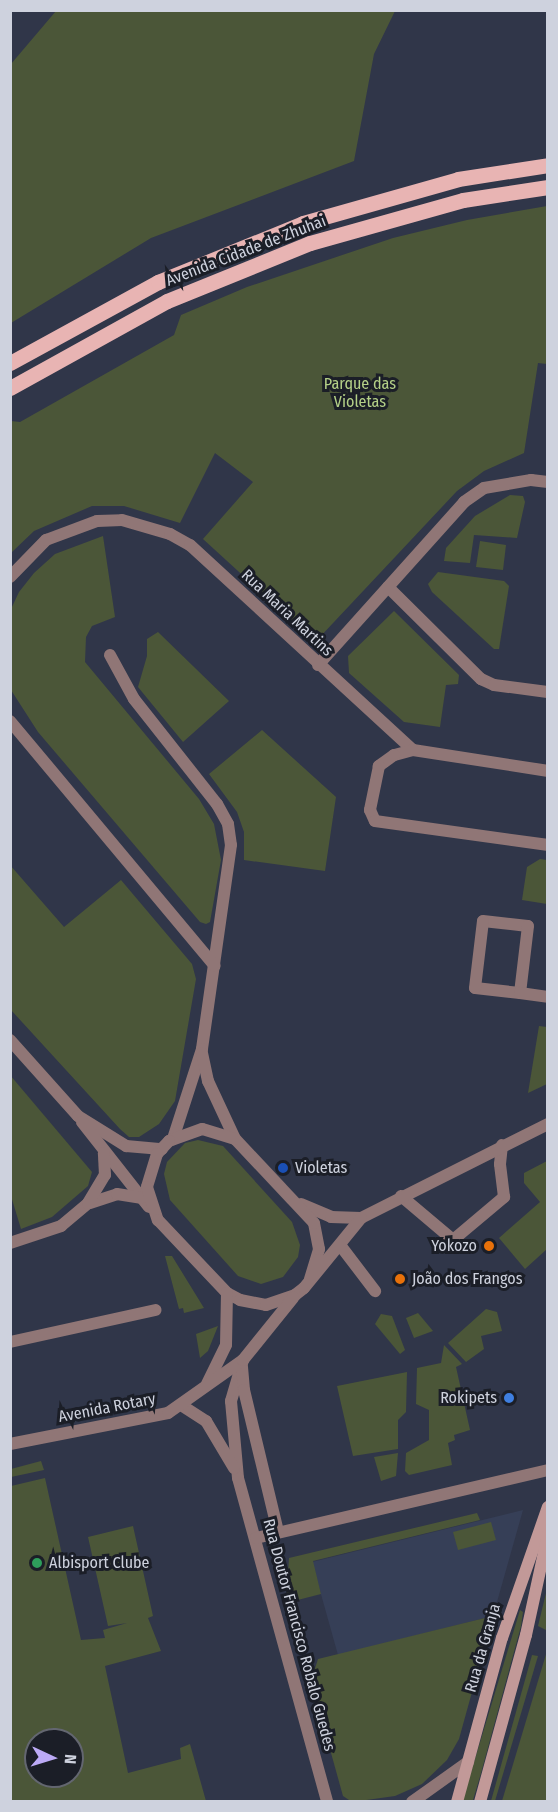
<!DOCTYPE html>
<meta charset="utf-8">
<style>
body{margin:0}
#map{position:relative;width:558px;height:1812px;overflow:hidden;background:#303649;font-family:"Fira Sans Condensed",sans-serif}
div>[style]{position:absolute}
.built>*{inset:0;background:#363f57}
.green>*{inset:0;background:#4b5638}
.street>*{height:12px;margin:-6px;padding:0 6px;transform-origin:6px;border-radius:6px;background:#907676}
.secondary>*{height:12px;margin:-6px;padding:0 6px;transform-origin:6px;border-radius:6px;background:#c29998}
.primary>*{height:15px;margin:-7.5px;padding:0 7.5px;transform-origin:7.5px;border-radius:7.5px;background:#e8b4b3}
.dots>*{width:16px;height:16px;translate:-50% -50%;box-sizing:border-box;border:3px solid #1b1e27;border-radius:50%}
span{translate:-50% -50%;white-space:nowrap;text-align:center;line-height:1.15;-webkit-text-stroke:6px #1b1e27;paint-order:stroke}
.street-label{font-size:16px;color:#ced2de}
.park-label{font-size:16px;color:#b4d087}
.poi-label{font-size:16px;color:#ced2de}
.left{translate:0 -50%;text-align:left}
.right{translate:-100% -50%;text-align:right}
.frame{position:absolute;inset:0;border:12px solid #ced2de;pointer-events:none}
.north{position:absolute;left:24px;top:1728px;width:60px;height:60px;box-sizing:border-box;background:#1b1e27;border:2px solid #636670;border-radius:50%;rotate:94deg;font-size:16px;font-weight:700;line-height:24px;text-align:center;color:#ced2de}
.north::after{content:'';display:block;margin:auto;width:21px;height:27px;background:#bcaaf6;clip-path:polygon(50% 0,100% 100%,50% 72%,0 100%)}
</style>
<div id="map">
<div class="built">
<div style="clip-path:polygon(523px 1510px,493px 1616px,338px 1655px,312px 1562px)"></div>
</div>
<div class="green">
<div style="clip-path:polygon(56px 11px,56px 10px,395px 11px,374px 54px,354px 161px,151px 238px,11px 323px,11px 64px)"></div>
<div style="clip-path:polygon(547px 206px,547px 364px,538px 363px,524px 453px,484px 471px,457px 491px,319px 638px,312px 639px,203px 539px,253px 482px,215px 453px,180px 523px,124px 506px,92px 506px,34px 531px,11px 553px,11px 421px,20px 422px,174px 335px,181px 315px,247px 287px,393px 238px,467px 220px)"></div>
<div style="clip-path:polygon(510px 495px,523px 496px,525px 502px,517px 538px,474px 535px,470px 563px,444px 561px,446px 548px,475px 516px)"></div>
<div style="clip-path:polygon(103px 536px,115px 617px,92px 626px,86px 637px,85px 662px,199px 799px,214px 824px,221px 860px,210px 922px,206px 924px,200px 922px,38px 732px,11px 690px,11px 609px,19px 592px,34px 573px,55px 554px)"></div>
<div style="clip-path:polygon(480px 541px,506px 545px,503px 570px,476px 567px)"></div>
<div style="clip-path:polygon(438px 572px,504px 581px,509px 586px,499px 649px,494px 649px,432px 592px,428px 584px)"></div>
<div style="clip-path:polygon(394px 611px,459px 675px,458px 684px,446px 685px,440px 727px,404px 722px,349px 673px,348px 656px)"></div>
<div style="clip-path:polygon(158px 632px,229px 701px,183px 742px,138px 687px,147px 656px,147px 639px)"></div>
<div style="clip-path:polygon(262px 730px,336px 797px,325px 871px,244px 860px,244px 832px,237px 812px,209px 774px)"></div>
<div style="clip-path:polygon(540px 859px,547px 860px,547px 904px,522px 900px,527px 867px)"></div>
<div style="clip-path:polygon(10px 865px,64px 927px,121px 880px,192px 964px,196px 979px,175px 1101px,159px 1124px,139px 1137px,129px 1137px,120px 1129px,11px 1010px)"></div>
<div style="clip-path:polygon(539px 1026px,547px 1027px,547px 1084px,528px 1093px)"></div>
<div style="clip-path:polygon(10px 1075px,92px 1172px,88px 1186px,52px 1217px,21px 1229px,11px 1196px)"></div>
<div style="clip-path:polygon(198px 1140px,223px 1146px,292px 1222px,300px 1245px,298px 1257px,283px 1277px,261px 1284px,238px 1276px,170px 1200px,164px 1174px,167px 1162px,185px 1143px)"></div>
<div style="clip-path:polygon(547px 1161px,547px 1249px,525px 1269px,499px 1238px,540px 1202px,524px 1183px,524px 1173px)"></div>
<div style="clip-path:polygon(165px 1256px,172px 1256px,204px 1308px,184px 1313px,183px 1308px,179px 1309px)"></div>
<div style="clip-path:polygon(486px 1309px,497px 1312px,502px 1331px,481px 1336px,484px 1349px,466px 1362px,448px 1343px)"></div>
<div style="clip-path:polygon(418px 1313px,433px 1331px,414px 1338px,406px 1318px)"></div>
<div style="clip-path:polygon(381px 1314px,392px 1316px,405px 1350px,400px 1354px,375px 1324px)"></div>
<div style="clip-path:polygon(218px 1326px,208px 1351px,200px 1358px,196px 1334px)"></div>
<div style="clip-path:polygon(444px 1345px,462px 1364px,456px 1367px,470px 1430px,454px 1435px,455px 1440px,448px 1443px,452px 1465px,409px 1475px,405px 1471px,406px 1453px,429px 1440px,429px 1410px,416px 1404px,417px 1368px,441px 1363px)"></div>
<div style="clip-path:polygon(407px 1372px,406px 1412px,398px 1420px,398px 1449px,353px 1456px,337px 1386px)"></div>
<div style="clip-path:polygon(398px 1453px,396px 1476px,381px 1481px,374px 1457px)"></div>
<div style="clip-path:polygon(41px 1461px,44px 1470px,11px 1477px,11px 1469px)"></div>
<div style="clip-path:polygon(evenodd,45px 1478px,81px 1640px,105px 1638px,103px 1630px,127px 1623px,108px 1626px,88px 1537px,133px 1526px,153px 1616px,148px 1618px,161px 1651px,105px 1666px,128px 1773px,181px 1759px,180px 1748px,190px 1744px,206px 1801px,11px 1801px,11px 1486px,45px 1478px,36px 1740px,72px 1740px,72px 1776px,36px 1776px,36px 1740px)"></div>
<div style="clip-path:polygon(477px 1513px,480px 1520px,313px 1561px,321px 1594px,286px 1603px,289px 1558px)"></div>
<div style="clip-path:polygon(491px 1522px,496px 1540px,458px 1550px,453px 1532px)"></div>
<div style="clip-path:polygon(547px 1589px,548px 1623px,546px 1630px,538px 1626px)"></div>
<div style="clip-path:polygon(520px 1610px,523px 1612px,521px 1626px,481px 1773px,473px 1800px,462px 1802px)"></div>
<div style="clip-path:polygon(493px 1616px,459px 1739px,447px 1760px,422px 1784px,395px 1796px,352px 1802px,343px 1796px,311px 1681px,318px 1659px)"></div>
<div style="clip-path:polygon(547px 1651px,547px 1801px,502px 1801px)"></div>
<div style="clip-path:polygon(532px 1655px,538px 1656px,495px 1801px,491px 1801px)"></div>
</div>
<div class="street">
<div style="left:10px;top:577px;width:52px;rotate:-45.8deg"></div>
<div style="left:46px;top:540px;width:54px;rotate:-20.4deg"></div>
<div style="left:97px;top:521px;width:25px;rotate:-2deg"></div>
<div style="left:122px;top:520px;width:50px;rotate:16.3deg"></div>
<div style="left:170px;top:534px;width:23px;rotate:29deg"></div>
<div style="left:190px;top:545px;width:303px;rotate:42.6deg"></div>
<div style="left:413px;top:750px;width:137px;rotate:8.8deg"></div>
<div style="left:388px;top:587px;width:131px;rotate:44.7deg"></div>
<div style="left:481px;top:679px;width:14px;rotate:25deg"></div>
<div style="left:494px;top:685px;width:54px;rotate:7.4deg"></div>
<div style="left:110px;top:655px;width:50px;rotate:61.4deg"></div>
<div style="left:134px;top:699px;width:134px;rotate:51.7deg"></div>
<div style="left:217px;top:804px;width:23px;rotate:61deg"></div>
<div style="left:228px;top:824px;width:21px;rotate:82deg"></div>
<div style="left:231px;top:845px;width:206px;rotate:98.1deg"></div>
<div style="left:202px;top:1049px;width:95px;rotate:107.9deg"></div>
<div style="left:318px;top:665px;width:219px;rotate:-48.1deg"></div>
<div style="left:464px;top:502px;width:24px;rotate:-35deg"></div>
<div style="left:484px;top:488px;width:48px;rotate:-9.7deg"></div>
<div style="left:531px;top:480px;width:17px;rotate:7deg"></div>
<div style="left:10px;top:721px;width:319px;rotate:50.1deg"></div>
<div style="left:413px;top:750px;width:20px;rotate:165deg"></div>
<div style="left:394px;top:755px;width:19px;rotate:144deg"></div>
<div style="left:379px;top:766px;width:45px;rotate:101.6deg"></div>
<div style="left:370px;top:810px;width:12px;rotate:66deg"></div>
<div style="left:375px;top:821px;width:175px;rotate:7.9deg"></div>
<div style="left:483px;top:921px;width:45px;rotate:6.3deg"></div>
<div style="left:528px;top:926px;width:67px;rotate:96.8deg"></div>
<div style="left:520px;top:993px;width:45px;rotate:-173.7deg"></div>
<div style="left:475px;top:988px;width:67px;rotate:-83.2deg"></div>
<div style="left:520px;top:993px;width:28px;rotate:8deg"></div>
<div style="left:10px;top:1040px;width:102px;rotate:48.2deg"></div>
<div style="left:78px;top:1116px;width:57px;rotate:32deg"></div>
<div style="left:126px;top:1146px;width:36px;rotate:5deg"></div>
<div style="left:202px;top:1053px;width:29px;rotate:78deg"></div>
<div style="left:208px;top:1081px;width:64px;rotate:65deg"></div>
<div style="left:82px;top:1122px;width:108px;rotate:51.8deg"></div>
<div style="left:401px;top:1196px;width:68px;rotate:40.2deg"></div>
<div style="left:453px;top:1240px;width:67px;rotate:-40.1deg"></div>
<div style="left:504px;top:1197px;width:33px;rotate:-97deg"></div>
<div style="left:500px;top:1164px;width:19px;rotate:-84deg"></div>
<div style="left:90px;top:1203px;width:28px;rotate:-18deg"></div>
<div style="left:117px;top:1194px;width:24px;rotate:9deg"></div>
<div style="left:301px;top:1204px;width:33px;rotate:23deg"></div>
<div style="left:331px;top:1217px;width:30px;rotate:2deg"></div>
<div style="left:361px;top:1218px;width:209px;rotate:-26.7deg"></div>
<div style="left:10px;top:1243px;width:54px;rotate:-18.4deg"></div>
<div style="left:61px;top:1226px;width:35px;rotate:-40deg"></div>
<div style="left:88px;top:1203px;width:33px;rotate:-59deg"></div>
<div style="left:105px;top:1175px;width:22px;rotate:-93deg"></div>
<div style="left:340px;top:1245px;width:58px;rotate:52.7deg"></div>
<div style="left:310px;top:1279px;width:31px;rotate:-73deg"></div>
<div style="left:319px;top:1249px;width:26px;rotate:-101deg"></div>
<div style="left:314px;top:1223px;width:115px;rotate:-133.2deg"></div>
<div style="left:235px;top:1139px;width:34px;rotate:-163deg"></div>
<div style="left:202px;top:1129px;width:35px;rotate:160deg"></div>
<div style="left:169px;top:1141px;width:18px;rotate:133deg"></div>
<div style="left:157px;top:1154px;width:34px;rotate:107deg"></div>
<div style="left:147px;top:1187px;width:35px;rotate:72deg"></div>
<div style="left:158px;top:1220px;width:100px;rotate:46.6deg"></div>
<div style="left:227px;top:1293px;width:15px;rotate:28deg"></div>
<div style="left:240px;top:1300px;width:26px;rotate:11deg"></div>
<div style="left:266px;top:1305px;width:31px;rotate:-19deg"></div>
<div style="left:295px;top:1295px;width:11px;rotate:-38deg"></div>
<div style="left:304px;top:1288px;width:90px;rotate:-50.8deg"></div>
<div style="left:10px;top:1342px;width:149px;rotate:-12.4deg"></div>
<div style="left:243px;top:1360px;width:43px;rotate:106.3deg"></div>
<div style="left:231px;top:1401px;width:77px;rotate:84.8deg"></div>
<div style="left:238px;top:1478px;width:336px;rotate:74.6deg"></div>
<div style="left:242px;top:1367px;width:23px;rotate:85deg"></div>
<div style="left:244px;top:1390px;width:146px;rotate:76.5deg"></div>
<div style="left:207px;top:1384px;width:43px;rotate:-64deg"></div>
<div style="left:226px;top:1345px;width:52px;rotate:-88.9deg"></div>
<div style="left:181px;top:1405px;width:30px;rotate:33deg"></div>
<div style="left:206px;top:1421px;width:55px;rotate:59.2deg"></div>
<div style="left:10px;top:1444px;width:161px;rotate:-11.1deg"></div>
<div style="left:168px;top:1413px;width:92px;rotate:-35.2deg"></div>
<div style="left:243px;top:1360px;width:80px;rotate:-51.1deg"></div>
<div style="left:256px;top:1538px;width:300px;rotate:-13.1deg"></div>
<div style="left:412px;top:1802px;width:69px;rotate:-35.5deg"></div>
</div>
<div class="secondary">
<div style="left:457px;top:1802px;width:170px;rotate:-74.7deg"></div>
<div style="left:502px;top:1638px;width:139px;rotate:-70.7deg"></div>
<div style="left:480px;top:1802px;width:173px;rotate:-74.6deg"></div>
<div style="left:526px;top:1635px;width:103px;rotate:-77.7deg"></div>
</div>
<div class="primary">
<div style="left:10px;top:363px;width:169px;rotate:-28.7deg"></div>
<div style="left:158px;top:282px;width:157px;rotate:-22.1deg"></div>
<div style="left:303px;top:223px;width:161px;rotate:-15.8deg"></div>
<div style="left:458px;top:179px;width:91px;rotate:-8.8deg"></div>
<div style="left:10px;top:388px;width:179px;rotate:-29deg"></div>
<div style="left:167px;top:301px;width:154px;rotate:-22.1deg"></div>
<div style="left:310px;top:243px;width:159px;rotate:-15.7deg"></div>
<div style="left:463px;top:200px;width:86px;rotate:-8.7deg"></div>
</div>
<div class="dots">
<div style="left:283px;top:1168px;background:#1a4fb4"></div>
<div style="left:489px;top:1246px;background:#e8710a"></div>
<div style="left:400px;top:1279px;background:#e8710a"></div>
<div style="left:509px;top:1398px;background:#3f7fe0"></div>
<div style="left:37px;top:1563px;background:#2e9e5b"></div>
</div>
<div class="street-label">
<span style="left:246px;top:251px;rotate:-21deg">Avenida Cidade de Zhuhai</span>
<span style="left:287px;top:613px;rotate:43deg">Rua Maria Martins</span>
<span style="left:107px;top:1408px;rotate:-11deg">Avenida Rotary</span>
<span style="left:299px;top:1635px;rotate:75deg">Rua Doutor Francisco Robalo Guedes</span>
<span style="left:483px;top:1648px;rotate:-74deg">Rua da Granja</span>
</div>
<div class="park-label">
<span style="left:360px;top:393px">Parque das<br>Violetas</span>
</div>
<div class="poi-label">
<span class="left" style="left:295px;top:1168px">Violetas</span>
<span class="right" style="left:477px;top:1246px">Yokozo</span>
<span class="left" style="left:412px;top:1279px">João dos Frangos</span>
<span class="right" style="left:497px;top:1398px">Rokipets</span>
<span class="left" style="left:49px;top:1563px">Albisport Clube</span>
</div>
<div class="frame"></div>
<div class="north">N</div>
</div>
